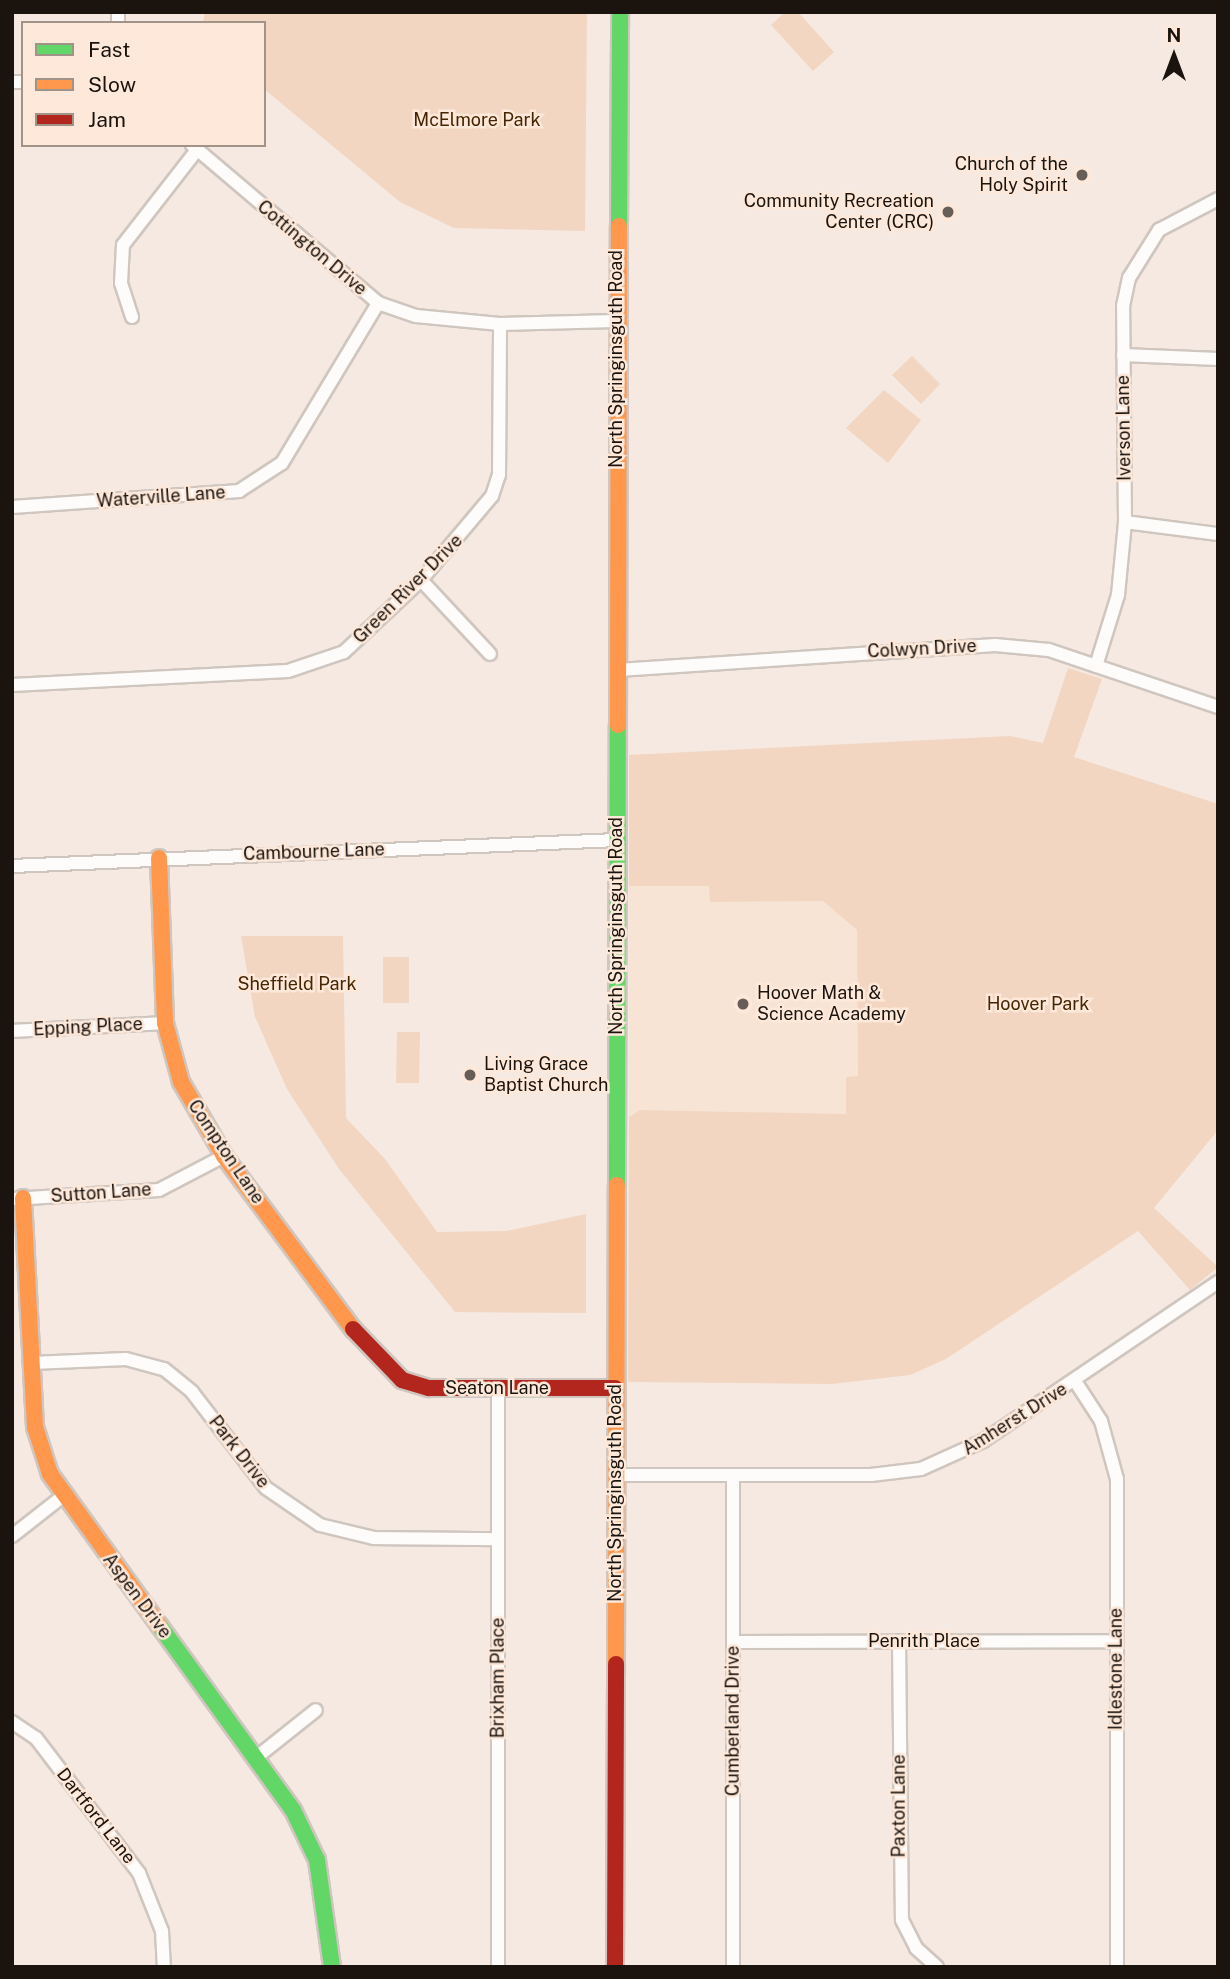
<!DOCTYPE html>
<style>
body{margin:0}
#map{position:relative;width:1230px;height:1979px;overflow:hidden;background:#f5e9e1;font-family:"Public Sans",sans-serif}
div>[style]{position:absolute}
.built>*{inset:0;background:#f8e4d4}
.green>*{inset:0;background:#f2d6c1}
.roads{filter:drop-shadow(2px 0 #cfc6bf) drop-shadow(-2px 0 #cfc6bf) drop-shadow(0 2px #cfc6bf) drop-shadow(0 -2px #cfc6bf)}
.street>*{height:12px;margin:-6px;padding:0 6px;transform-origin:6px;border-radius:6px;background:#fefcfa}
.fast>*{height:16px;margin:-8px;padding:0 8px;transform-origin:8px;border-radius:8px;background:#63d668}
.slow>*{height:16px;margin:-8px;padding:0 8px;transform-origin:8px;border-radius:8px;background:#ff974d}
.jam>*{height:16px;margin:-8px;padding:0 8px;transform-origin:8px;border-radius:8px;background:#b3261e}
.dots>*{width:19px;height:19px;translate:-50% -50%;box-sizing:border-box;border:4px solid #fde8d9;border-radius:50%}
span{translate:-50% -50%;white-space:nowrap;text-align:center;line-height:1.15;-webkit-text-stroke:5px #fde8d9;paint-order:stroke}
.park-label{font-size:18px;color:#472502}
.poi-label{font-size:18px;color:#1a130e}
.right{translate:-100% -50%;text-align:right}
.left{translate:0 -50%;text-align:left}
.street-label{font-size:18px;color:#1a130e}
.frame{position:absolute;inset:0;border:14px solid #1a130e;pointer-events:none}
.legend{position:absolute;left:21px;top:21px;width:245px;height:126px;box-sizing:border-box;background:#fde8d9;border:2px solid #a29388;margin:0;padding:9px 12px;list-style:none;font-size:21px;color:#1a130e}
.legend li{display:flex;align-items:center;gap:14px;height:35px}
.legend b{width:35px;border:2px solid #a29388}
.north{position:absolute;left:1139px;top:21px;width:70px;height:70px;-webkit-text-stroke:5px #fde8d9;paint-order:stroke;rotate:0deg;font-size:19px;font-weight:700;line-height:28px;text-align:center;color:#1a130e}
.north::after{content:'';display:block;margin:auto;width:24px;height:32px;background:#1a130e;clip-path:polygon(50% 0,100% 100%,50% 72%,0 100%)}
</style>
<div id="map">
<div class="built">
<div style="clip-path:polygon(629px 886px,710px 886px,710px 902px,823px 901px,857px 930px,858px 1077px,846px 1077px,846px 1114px,640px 1110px,629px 1117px)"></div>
</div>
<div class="green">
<div style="clip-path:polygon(205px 12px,587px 12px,585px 231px,454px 228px,400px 202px,264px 89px,264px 23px,203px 23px)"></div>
<div style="clip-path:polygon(785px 12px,798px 12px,834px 52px,813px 71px,771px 25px)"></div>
<div style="clip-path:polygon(912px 356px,940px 384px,921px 404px,892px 375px)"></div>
<div style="clip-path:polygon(884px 390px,921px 420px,888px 463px,846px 428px)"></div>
<div style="clip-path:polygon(1068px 668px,1102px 679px,1074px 757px,1218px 804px,1218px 1130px,1154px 1208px,1218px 1267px,1190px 1290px,1138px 1231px,946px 1359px,910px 1375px,832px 1384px,628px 1382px,629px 1117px,640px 1110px,846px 1114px,846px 1077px,858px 1076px,857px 930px,823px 901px,710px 902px,709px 886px,629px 886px,629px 755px,1010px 736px,1043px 743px)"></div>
<div style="clip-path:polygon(241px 936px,343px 936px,346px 1118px,385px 1159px,437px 1232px,507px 1231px,586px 1214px,586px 1313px,455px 1312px,339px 1169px,287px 1089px,255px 1017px)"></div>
<div style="clip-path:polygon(383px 957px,409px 957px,409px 1003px,383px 1003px)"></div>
<div style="clip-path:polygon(397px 1032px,420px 1032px,419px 1083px,396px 1083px)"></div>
</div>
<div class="roads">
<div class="street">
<div style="left:118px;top:23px;width:11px;rotate:-90deg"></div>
<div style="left:12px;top:82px;width:11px"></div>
<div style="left:192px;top:145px;width:244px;rotate:40.3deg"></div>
<div style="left:378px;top:303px;width:40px;rotate:18.9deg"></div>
<div style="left:416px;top:316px;width:84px;rotate:5.4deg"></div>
<div style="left:500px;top:324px;width:115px;rotate:-1.5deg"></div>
<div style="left:132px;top:317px;width:36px;rotate:-108deg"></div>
<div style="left:121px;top:283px;width:38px;rotate:-87deg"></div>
<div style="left:123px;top:245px;width:120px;rotate:-52.1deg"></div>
<div style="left:1123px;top:355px;width:95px;rotate:2.4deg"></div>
<div style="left:12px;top:507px;width:228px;rotate:-4deg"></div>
<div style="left:239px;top:491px;width:51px;rotate:-33.1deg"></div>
<div style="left:282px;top:463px;width:187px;rotate:-59deg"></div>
<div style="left:1125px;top:522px;width:94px;rotate:7.4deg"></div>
<div style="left:421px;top:580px;width:101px;rotate:47deg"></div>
<div style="left:1096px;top:666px;width:74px;rotate:-72.8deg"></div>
<div style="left:1118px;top:595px;width:73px;rotate:-84.5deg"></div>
<div style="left:1125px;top:522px;width:216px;rotate:-90.5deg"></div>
<div style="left:1123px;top:306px;width:29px;rotate:-78deg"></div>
<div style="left:1129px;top:278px;width:57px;rotate:-58deg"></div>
<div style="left:1159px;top:230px;width:67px;rotate:-27.7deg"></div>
<div style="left:618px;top:670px;width:378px;rotate:-3.8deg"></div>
<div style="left:995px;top:645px;width:54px;rotate:5.3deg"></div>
<div style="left:1049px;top:650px;width:178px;rotate:18.6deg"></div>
<div style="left:12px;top:685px;width:276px;rotate:-2.9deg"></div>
<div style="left:288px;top:671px;width:59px;rotate:-18.7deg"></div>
<div style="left:344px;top:652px;width:105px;rotate:-43.1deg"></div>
<div style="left:421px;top:580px;width:110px;rotate:-49.8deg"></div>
<div style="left:492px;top:496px;width:22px;rotate:-72deg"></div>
<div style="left:499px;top:475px;width:151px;rotate:-89.6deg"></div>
<div style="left:12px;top:866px;width:605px;rotate:-2.46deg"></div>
<div style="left:12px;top:1031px;width:153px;rotate:-3deg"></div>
<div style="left:12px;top:1199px;width:147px;rotate:-3.5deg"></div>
<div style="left:159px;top:1190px;width:73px;rotate:-27.6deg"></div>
<div style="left:31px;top:1363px;width:95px;rotate:-2.4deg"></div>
<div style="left:126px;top:1359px;width:39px;rotate:15deg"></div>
<div style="left:164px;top:1369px;width:36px;rotate:39deg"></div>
<div style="left:192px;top:1392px;width:121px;rotate:52.4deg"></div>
<div style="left:266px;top:1488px;width:65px;rotate:34.4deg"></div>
<div style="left:320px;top:1525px;width:56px;rotate:13.5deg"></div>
<div style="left:374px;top:1538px;width:124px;rotate:0.5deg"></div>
<div style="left:1075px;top:1381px;width:48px;rotate:57deg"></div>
<div style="left:1101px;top:1421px;width:60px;rotate:74.6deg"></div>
<div style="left:1117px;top:1479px;width:488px;rotate:90deg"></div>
<div style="left:498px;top:1389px;width:578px;rotate:90deg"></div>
<div style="left:615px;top:1475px;width:256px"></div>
<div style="left:871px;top:1475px;width:50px;rotate:-6.8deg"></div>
<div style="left:921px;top:1469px;width:68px;rotate:-24.3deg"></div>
<div style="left:983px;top:1441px;width:284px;rotate:-34.1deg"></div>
<div style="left:733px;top:1475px;width:492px;rotate:90deg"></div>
<div style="left:12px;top:1536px;width:65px;rotate:-38.1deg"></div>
<div style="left:899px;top:1641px;width:279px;rotate:89.4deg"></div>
<div style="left:902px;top:1920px;width:31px;rotate:63deg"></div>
<div style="left:916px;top:1948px;width:28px;rotate:42deg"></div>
<div style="left:733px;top:1642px;width:383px;rotate:-0.1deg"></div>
<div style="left:12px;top:1722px;width:29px;rotate:34deg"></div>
<div style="left:36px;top:1738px;width:170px;rotate:52.7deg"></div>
<div style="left:139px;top:1873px;width:62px;rotate:68.4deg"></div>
<div style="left:162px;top:1931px;width:36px;rotate:87deg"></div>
<div style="left:257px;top:1757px;width:75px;rotate:-38.5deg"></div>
</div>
<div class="fast">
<div style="left:619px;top:226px;width:214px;rotate:-89.7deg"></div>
<div style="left:617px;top:1185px;width:460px;rotate:-89.9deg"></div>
<div style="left:159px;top:1625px;width:228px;rotate:54.1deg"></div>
<div style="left:293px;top:1810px;width:55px;rotate:64.4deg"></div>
<div style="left:317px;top:1860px;width:108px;rotate:82deg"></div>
</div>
<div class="slow">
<div style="left:618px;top:725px;width:499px;rotate:-89.9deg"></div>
<div style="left:159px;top:858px;width:165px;rotate:87.9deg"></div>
<div style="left:165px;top:1023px;width:61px;rotate:74.8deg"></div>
<div style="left:181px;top:1082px;width:86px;rotate:59.8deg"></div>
<div style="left:224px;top:1156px;width:216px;rotate:53.3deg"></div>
<div style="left:23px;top:1198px;width:229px;rotate:87deg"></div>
<div style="left:35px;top:1427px;width:49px;rotate:72.3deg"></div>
<div style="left:50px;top:1474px;width:186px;rotate:54.2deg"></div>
<div style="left:616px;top:1664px;width:479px;rotate:-89.9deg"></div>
</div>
<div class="jam">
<div style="left:353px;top:1329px;width:71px;rotate:46.1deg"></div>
<div style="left:402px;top:1380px;width:28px;rotate:17deg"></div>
<div style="left:429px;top:1388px;width:186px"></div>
<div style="left:615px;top:1967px;width:303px;rotate:-89.8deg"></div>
</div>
</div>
<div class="dots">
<div style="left:1082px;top:175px;background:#675e58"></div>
<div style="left:948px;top:212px;background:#675e58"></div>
<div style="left:743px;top:1004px;background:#675e58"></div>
<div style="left:470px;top:1075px;background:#675e58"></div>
</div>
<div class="park-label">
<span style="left:477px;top:120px">McElmore Park</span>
<span style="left:297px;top:984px">Sheffield Park</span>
<span style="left:1038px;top:1004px">Hoover Park</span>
</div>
<div class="poi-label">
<span class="right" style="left:1068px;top:175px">Church of the<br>Holy Spirit</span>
<span class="right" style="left:934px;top:212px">Community Recreation<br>Center (CRC)</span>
<span class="left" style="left:757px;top:1004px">Hoover Math &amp;<br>Science Academy</span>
<span class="left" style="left:484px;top:1075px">Living Grace<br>Baptist Church</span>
</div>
<div class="street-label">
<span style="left:312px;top:248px;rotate:40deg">Cottington Drive</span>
<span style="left:616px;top:359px;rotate:-90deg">North Springinsguth Road</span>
<span style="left:1124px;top:428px;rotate:-91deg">Iverson Lane</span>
<span style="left:161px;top:497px;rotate:-4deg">Waterville Lane</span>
<span style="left:408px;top:589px;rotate:-45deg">Green River Drive</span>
<span style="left:922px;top:649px;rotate:-3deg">Colwyn Drive</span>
<span style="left:314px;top:852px;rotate:-2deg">Cambourne Lane</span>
<span style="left:616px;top:926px;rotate:-90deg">North Springinsguth Road</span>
<span style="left:88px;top:1027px;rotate:-3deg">Epping Place</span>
<span style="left:226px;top:1152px;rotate:56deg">Compton Lane</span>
<span style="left:101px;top:1193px;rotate:-4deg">Sutton Lane</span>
<span style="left:497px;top:1388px">Seaton Lane</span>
<span style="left:1015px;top:1419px;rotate:-32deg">Amherst Drive</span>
<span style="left:239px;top:1452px;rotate:52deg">Park Drive</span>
<span style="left:615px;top:1493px;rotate:-90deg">North Springinsguth Road</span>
<span style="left:137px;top:1596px;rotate:53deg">Aspen Drive</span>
<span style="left:924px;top:1641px">Penrith Place</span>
<span style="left:1116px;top:1669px;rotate:-90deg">Idlestone Lane</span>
<span style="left:498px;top:1678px;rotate:-90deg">Brixham Place</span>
<span style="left:733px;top:1721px;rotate:-90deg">Cumberland Drive</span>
<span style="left:899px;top:1806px;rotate:-90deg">Paxton Lane</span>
<span style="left:96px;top:1816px;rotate:52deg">Dartford Lane</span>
</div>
<div class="frame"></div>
<ul class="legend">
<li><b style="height:9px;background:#63d668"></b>Fast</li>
<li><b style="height:9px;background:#ff974d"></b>Slow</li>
<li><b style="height:9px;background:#b3261e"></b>Jam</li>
</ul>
<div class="north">N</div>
</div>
